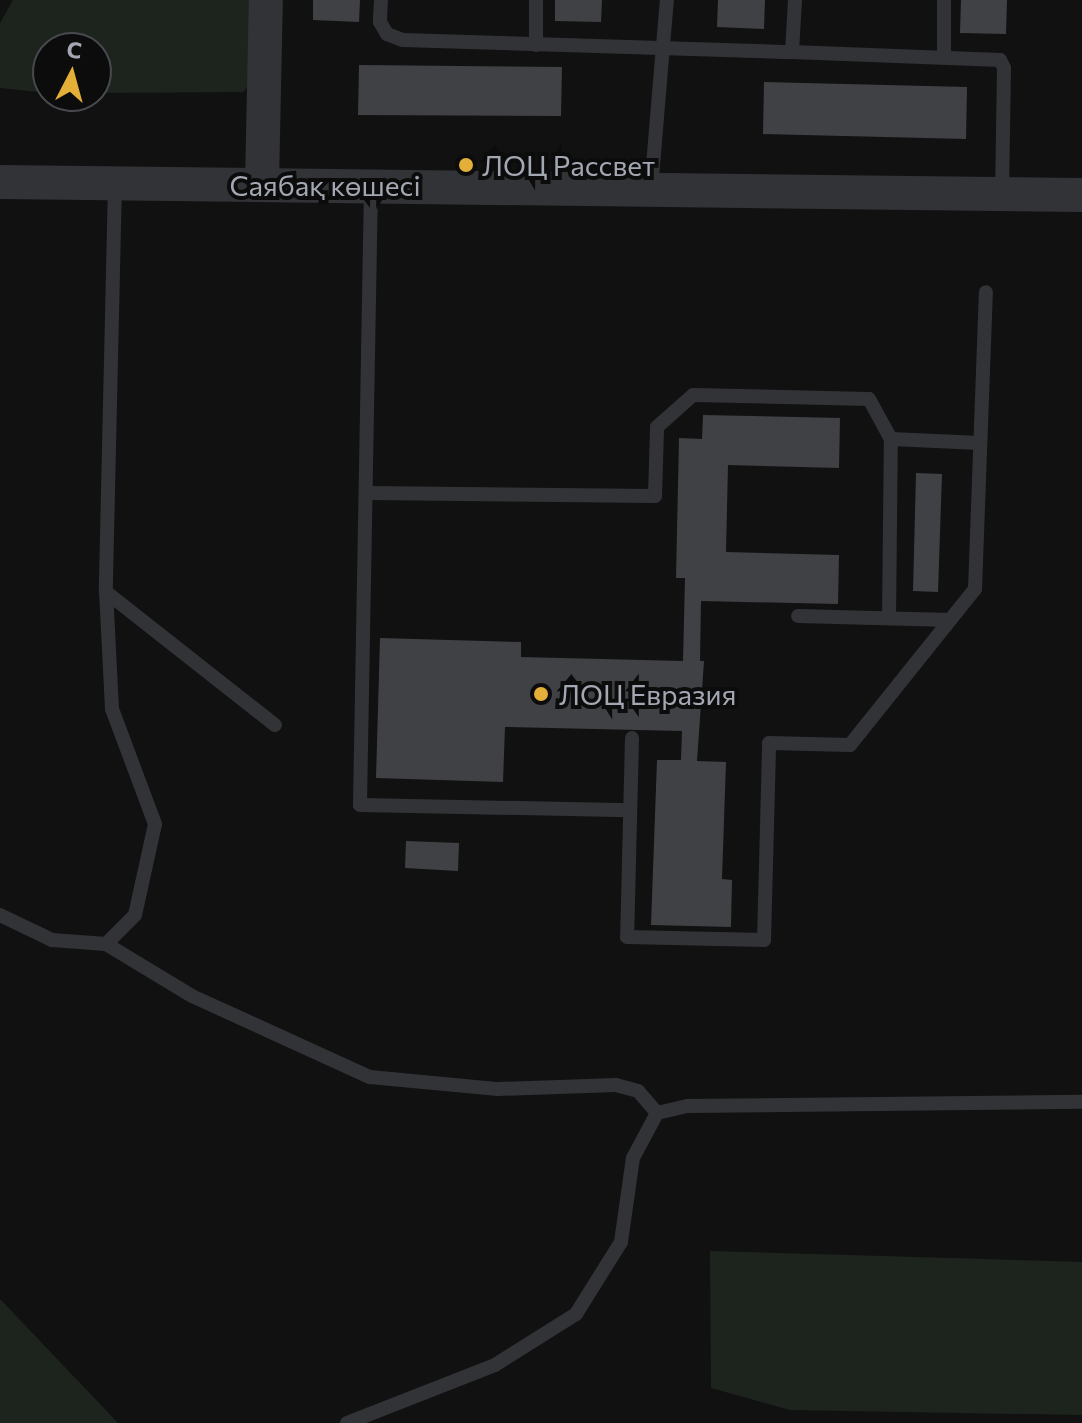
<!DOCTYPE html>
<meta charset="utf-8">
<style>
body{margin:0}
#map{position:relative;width:1082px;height:1423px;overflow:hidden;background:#111112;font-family:Commissioner,sans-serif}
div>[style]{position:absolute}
.green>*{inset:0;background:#1d241e}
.building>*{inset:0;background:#404145}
.service>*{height:14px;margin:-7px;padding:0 7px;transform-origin:7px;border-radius:7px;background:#323337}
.tertiary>*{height:34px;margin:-17px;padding:0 17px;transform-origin:17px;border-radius:17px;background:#323337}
.dots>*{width:22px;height:22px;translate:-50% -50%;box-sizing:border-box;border:4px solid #0c0c0d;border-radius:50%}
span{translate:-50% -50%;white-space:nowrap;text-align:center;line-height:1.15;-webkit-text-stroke:8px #0c0c0d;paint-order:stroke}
.poi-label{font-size:28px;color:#a3a7b2}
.left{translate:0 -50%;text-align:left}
.street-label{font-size:28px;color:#a3a7b2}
.north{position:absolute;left:32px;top:32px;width:80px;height:80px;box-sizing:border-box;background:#0c0c0d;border:2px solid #484a4f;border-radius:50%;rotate:6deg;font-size:22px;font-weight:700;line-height:32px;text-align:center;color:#a3a7b2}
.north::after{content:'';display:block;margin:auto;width:28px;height:36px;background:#e3af38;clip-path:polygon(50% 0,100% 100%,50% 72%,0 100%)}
</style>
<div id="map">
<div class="green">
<div style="clip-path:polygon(13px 0,257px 0,257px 76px,243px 92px,96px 93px,96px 48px,48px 48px,48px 93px,0 88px,0 23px)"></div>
<div style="clip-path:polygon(710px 1251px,1082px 1262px,1082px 1415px,790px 1410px,711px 1388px)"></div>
<div style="clip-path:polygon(0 1300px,1px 1300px,118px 1423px,0 1423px)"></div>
</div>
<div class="building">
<div style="clip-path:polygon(313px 0,360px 0,359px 22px,313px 20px)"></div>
<div style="clip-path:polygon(555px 0,602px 0,601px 22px,555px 21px)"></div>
<div style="clip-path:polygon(718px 0,765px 0,764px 29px,717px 27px)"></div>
<div style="clip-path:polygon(961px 0,1007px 0,1006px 34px,960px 33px)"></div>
<div style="clip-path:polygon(359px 65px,562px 67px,561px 116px,358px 115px)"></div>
<div style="clip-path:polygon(764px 82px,967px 87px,966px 139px,763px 134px)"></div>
<div style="clip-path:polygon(703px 415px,840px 418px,839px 468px,728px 465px,726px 552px,839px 555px,838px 604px,701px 601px,700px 661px,704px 661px,697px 761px,726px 762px,722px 879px,732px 880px,731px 927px,651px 925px,657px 760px,681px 760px,682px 731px,505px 727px,503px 782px,376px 778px,380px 638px,521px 642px,521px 657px,683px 661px,685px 578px,676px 578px,679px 438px,702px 439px)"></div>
<div style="clip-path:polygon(916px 473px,942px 474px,938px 592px,913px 591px)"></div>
<div style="clip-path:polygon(406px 841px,459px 843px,458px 871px,405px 868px)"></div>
</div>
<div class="service">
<div style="left:381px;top:0;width:22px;rotate:93deg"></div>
<div style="left:380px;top:22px;width:14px;rotate:60deg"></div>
<div style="left:387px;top:34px;width:17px;rotate:21deg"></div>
<div style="left:403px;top:40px;width:389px;rotate:1.8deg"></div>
<div style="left:795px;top:0;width:52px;rotate:93.3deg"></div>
<div style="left:792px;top:52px;width:208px;rotate:2.2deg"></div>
<div style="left:1000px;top:60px;width:9px;rotate:63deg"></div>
<div style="left:1004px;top:68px;width:125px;rotate:90.9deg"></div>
<div style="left:536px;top:45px;width:45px;rotate:-90deg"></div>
<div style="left:944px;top:55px;width:55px;rotate:-90deg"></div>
<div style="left:115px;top:183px;width:409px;rotate:91.3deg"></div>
<div style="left:106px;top:592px;width:215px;rotate:38.2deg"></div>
<div style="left:371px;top:186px;width:619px;rotate:91.02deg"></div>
<div style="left:360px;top:805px;width:270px;rotate:1.1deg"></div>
<div style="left:651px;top:189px;width:190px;rotate:-85.2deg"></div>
<div style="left:367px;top:493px;width:288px;rotate:0.6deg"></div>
<div style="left:655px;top:496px;width:69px;rotate:-88.3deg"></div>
<div style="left:657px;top:427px;width:48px;rotate:-41.6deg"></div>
<div style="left:693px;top:395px;width:176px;rotate:1.3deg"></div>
<div style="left:869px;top:399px;width:46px;rotate:61.2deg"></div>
<div style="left:891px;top:439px;width:89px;rotate:2.6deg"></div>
<div style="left:798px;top:616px;width:152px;rotate:1.5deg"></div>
<div style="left:889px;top:618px;width:179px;rotate:-89.4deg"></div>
<div style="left:632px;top:738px;width:199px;rotate:91.4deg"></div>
<div style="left:627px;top:937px;width:137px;rotate:1.3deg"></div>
<div style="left:764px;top:940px;width:197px;rotate:-88.5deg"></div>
<div style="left:769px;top:743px;width:81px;rotate:1.4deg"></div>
<div style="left:850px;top:745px;width:200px;rotate:-51.3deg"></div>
<div style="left:975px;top:589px;width:297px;rotate:-87.9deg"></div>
<div style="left:0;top:915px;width:58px;rotate:25.7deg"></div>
<div style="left:52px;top:940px;width:54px;rotate:4.2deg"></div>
<div style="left:106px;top:944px;width:41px;rotate:-45deg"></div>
<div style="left:135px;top:915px;width:93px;rotate:-77.6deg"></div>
<div style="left:155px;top:824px;width:123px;rotate:-110.5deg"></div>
<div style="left:112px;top:709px;width:117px;rotate:-92.9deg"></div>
<div style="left:106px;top:944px;width:100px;rotate:31.2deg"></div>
<div style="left:192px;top:996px;width:196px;rotate:24.5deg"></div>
<div style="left:370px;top:1077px;width:129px;rotate:5.4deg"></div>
<div style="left:498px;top:1089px;width:118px;rotate:-1.9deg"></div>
<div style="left:616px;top:1085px;width:23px;rotate:15deg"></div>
<div style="left:638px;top:1091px;width:29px;rotate:49deg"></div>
<div style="left:347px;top:1423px;width:159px;rotate:-21.4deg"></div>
<div style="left:495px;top:1365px;width:96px;rotate:-32.2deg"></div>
<div style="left:576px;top:1314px;width:85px;rotate:-58deg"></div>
<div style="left:621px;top:1242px;width:85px;rotate:-81.9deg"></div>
<div style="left:633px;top:1158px;width:51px;rotate:-61.9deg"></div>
<div style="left:657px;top:1113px;width:32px;rotate:-13deg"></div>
<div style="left:688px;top:1106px;width:394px;rotate:-0.6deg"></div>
</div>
<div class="tertiary">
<div style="left:0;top:182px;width:1082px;rotate:0.69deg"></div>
<div style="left:262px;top:184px;width:184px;rotate:-88.8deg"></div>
</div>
<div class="dots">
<div style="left:466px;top:165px;background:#e3af38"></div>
<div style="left:541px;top:694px;background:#e3af38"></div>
</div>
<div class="poi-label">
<span class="left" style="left:482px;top:165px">ЛОЦ Рассвет</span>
<span class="left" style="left:559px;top:694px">ЛОЦ Евразия</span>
</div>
<div class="street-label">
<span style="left:325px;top:185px">Саябақ көшесі</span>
</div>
<div class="north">С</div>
</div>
